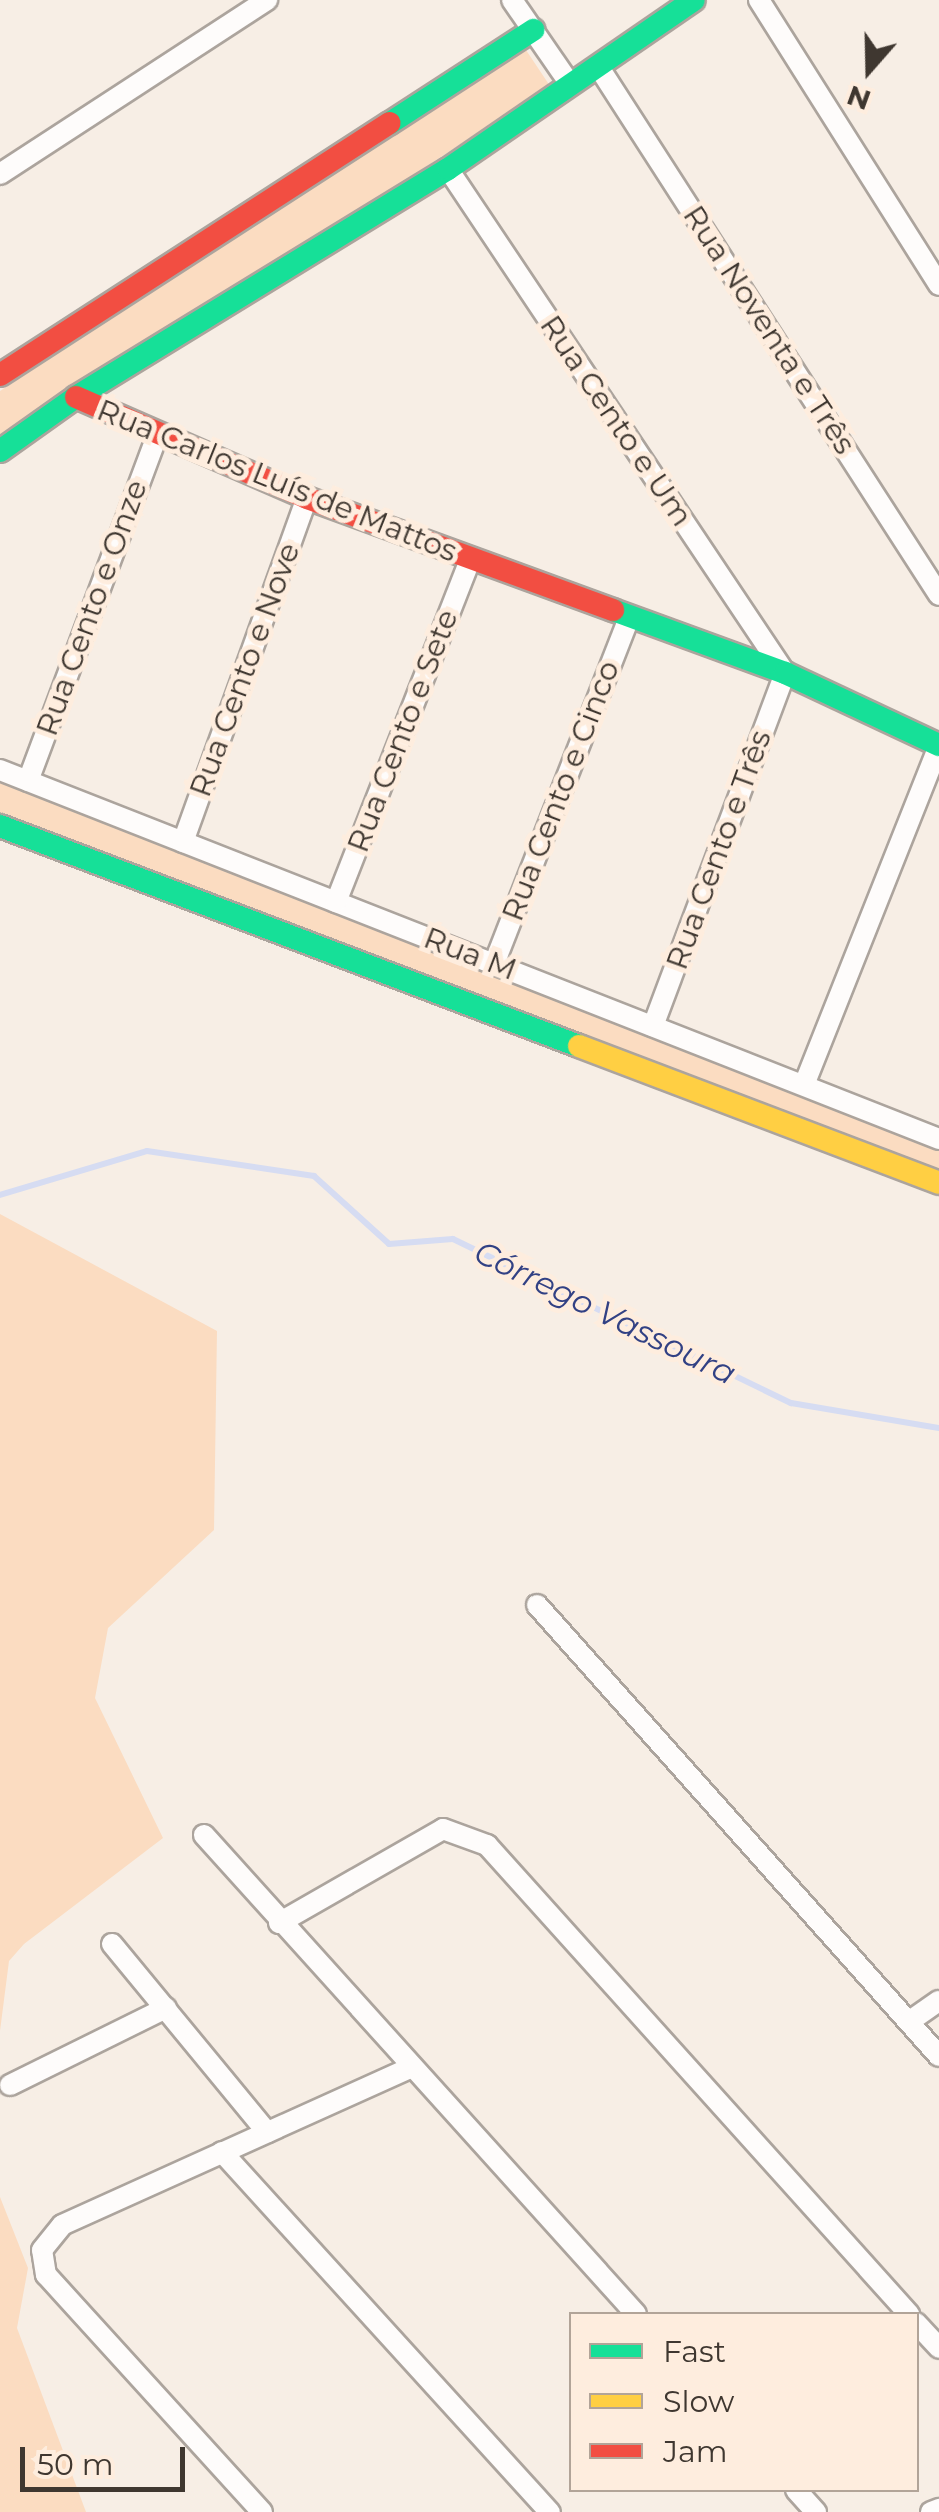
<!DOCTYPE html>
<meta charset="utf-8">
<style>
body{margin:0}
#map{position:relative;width:939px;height:2512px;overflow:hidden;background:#f7eee5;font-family:Montserrat,sans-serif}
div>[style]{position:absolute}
.green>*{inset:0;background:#fbdcc1}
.stream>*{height:6px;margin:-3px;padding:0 3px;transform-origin:3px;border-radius:3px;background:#d6dcf2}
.roads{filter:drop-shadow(2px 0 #aca49d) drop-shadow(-2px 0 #aca49d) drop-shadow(0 2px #aca49d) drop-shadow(0 -2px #aca49d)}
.street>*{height:20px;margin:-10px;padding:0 10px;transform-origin:10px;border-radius:10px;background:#fefcfb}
.fast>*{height:22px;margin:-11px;padding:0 11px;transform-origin:11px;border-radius:11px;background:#16e098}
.slow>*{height:22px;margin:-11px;padding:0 11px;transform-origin:11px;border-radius:11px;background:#ffcf43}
.jam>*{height:22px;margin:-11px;padding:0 11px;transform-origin:11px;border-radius:11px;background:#f24e42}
span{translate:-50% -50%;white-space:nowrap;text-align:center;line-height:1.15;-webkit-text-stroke:10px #feedde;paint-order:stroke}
.street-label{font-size:30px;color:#3f3730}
.water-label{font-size:32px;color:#324184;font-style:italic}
.legend{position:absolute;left:569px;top:2312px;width:350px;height:180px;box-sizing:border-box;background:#feedde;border:2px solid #b2a498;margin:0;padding:12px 18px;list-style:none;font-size:30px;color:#3f3730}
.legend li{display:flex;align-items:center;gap:20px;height:50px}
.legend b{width:50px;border:2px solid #b2a498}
.north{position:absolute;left:819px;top:20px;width:100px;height:100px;-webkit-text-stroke:8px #feedde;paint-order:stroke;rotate:200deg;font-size:28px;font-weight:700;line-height:40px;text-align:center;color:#3f3730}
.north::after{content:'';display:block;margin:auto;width:35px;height:45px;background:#3f3730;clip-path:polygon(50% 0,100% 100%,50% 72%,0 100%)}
.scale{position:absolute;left:20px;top:2447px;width:165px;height:45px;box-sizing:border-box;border:5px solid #3f3730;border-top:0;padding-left:12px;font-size:30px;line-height:35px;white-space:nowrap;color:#3f3730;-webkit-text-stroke:8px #feedde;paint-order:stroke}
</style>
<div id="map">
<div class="green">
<div style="clip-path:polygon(526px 50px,550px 86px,0 444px,0 391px)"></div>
<div style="clip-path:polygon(0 777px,939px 1141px,939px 1171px,0 819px)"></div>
<div style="clip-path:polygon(0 1214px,217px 1331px,214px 1530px,108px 1628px,95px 1698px,163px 1838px,24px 1944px,9px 1961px,0 2031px)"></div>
<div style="clip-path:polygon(0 2197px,28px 2268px,17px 2328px,86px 2512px,0 2512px)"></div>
</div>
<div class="stream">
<div style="left:0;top:1195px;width:153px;rotate:-16.7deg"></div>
<div style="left:147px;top:1151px;width:169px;rotate:8.5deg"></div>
<div style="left:314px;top:1176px;width:101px;rotate:42.2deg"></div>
<div style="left:389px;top:1244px;width:64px;rotate:-4.5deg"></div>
<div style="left:453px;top:1239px;width:376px;rotate:25.9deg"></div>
<div style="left:791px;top:1403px;width:150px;rotate:9.6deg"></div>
</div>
<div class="roads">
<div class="street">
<div style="left:512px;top:0;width:102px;rotate:55.4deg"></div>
<div style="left:759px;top:0;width:337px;rotate:57.7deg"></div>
<div style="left:598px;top:66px;width:629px;rotate:57.19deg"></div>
<div style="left:448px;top:169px;width:606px;rotate:56.23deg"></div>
<div style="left:785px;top:673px;width:377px;rotate:110.5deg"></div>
<div style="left:0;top:174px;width:319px;rotate:-33.1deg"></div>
<div style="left:0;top:770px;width:1009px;rotate:21.45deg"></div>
<div style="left:28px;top:781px;width:368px;rotate:-69.5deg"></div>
<div style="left:183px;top:842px;width:366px;rotate:-70.2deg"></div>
<div style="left:336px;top:902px;width:367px;rotate:-68.6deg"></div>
<div style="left:494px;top:964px;width:371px;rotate:-68.7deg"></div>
<div style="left:804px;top:1085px;width:366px;rotate:-68.3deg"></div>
<div style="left:537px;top:1605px;width:604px;rotate:48.29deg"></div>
<div style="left:204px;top:1835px;width:645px;rotate:47.95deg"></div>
<div style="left:279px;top:1923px;width:189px;rotate:-29.8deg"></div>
<div style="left:443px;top:1829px;width:47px;rotate:20deg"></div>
<div style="left:487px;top:1845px;width:631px;rotate:48.02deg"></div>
<div style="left:112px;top:1944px;width:244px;rotate:50.5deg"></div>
<div style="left:910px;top:2021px;width:35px;rotate:-35deg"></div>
<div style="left:10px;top:2085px;width:174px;rotate:-26.3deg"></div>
<div style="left:222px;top:2152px;width:487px;rotate:47.7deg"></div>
<div style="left:916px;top:2323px;width:34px;rotate:47deg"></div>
<div style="left:796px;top:2490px;width:30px;rotate:48deg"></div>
<div style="left:262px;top:2512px;width:321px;rotate:-132.3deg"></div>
<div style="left:46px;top:2275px;width:25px;rotate:-99deg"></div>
<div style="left:42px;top:2250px;width:32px;rotate:-51deg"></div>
<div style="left:62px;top:2225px;width:382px;rotate:-24.3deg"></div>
<div style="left:931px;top:2512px;width:9px;rotate:-21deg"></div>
</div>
<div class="fast">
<div style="left:390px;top:123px;width:171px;rotate:-33deg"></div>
<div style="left:0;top:451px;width:93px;rotate:-35.4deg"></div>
<div style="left:76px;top:397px;width:436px;rotate:-31.5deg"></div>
<div style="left:448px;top:169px;width:298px;rotate:-34.5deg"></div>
<div style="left:613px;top:610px;width:183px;rotate:20.1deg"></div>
<div style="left:785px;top:673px;width:170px;rotate:25.1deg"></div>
<div style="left:0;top:826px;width:619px;rotate:20.81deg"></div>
</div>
<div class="slow">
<div style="left:579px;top:1046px;width:385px;rotate:20.8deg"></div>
</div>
<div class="jam">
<div style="left:0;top:375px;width:464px;rotate:-32.9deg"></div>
<div style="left:76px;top:397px;width:252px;rotate:23.6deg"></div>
<div style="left:307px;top:498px;width:326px;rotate:20.1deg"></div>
</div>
</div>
<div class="street-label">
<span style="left:769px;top:330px;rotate:57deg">Rua Noventa e Três</span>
<span style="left:616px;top:421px;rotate:56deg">Rua Cento e Um</span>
<span style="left:277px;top:481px;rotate:22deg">Rua Carlos Luís de Mattos</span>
<span style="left:92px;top:608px;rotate:-70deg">Rua Cento e Onze</span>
<span style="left:245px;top:670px;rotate:-70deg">Rua Cento e Nove</span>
<span style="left:403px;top:731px;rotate:-69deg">Rua Cento e Sete</span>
<span style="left:561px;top:791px;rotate:-69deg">Rua Cento e Cinco</span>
<span style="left:719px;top:850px;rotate:-70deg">Rua Cento e Três</span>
<span style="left:470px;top:954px;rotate:21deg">Rua M</span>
</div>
<div class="water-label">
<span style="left:605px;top:1313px;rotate:26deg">Córrego Vassoura</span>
</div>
<ul class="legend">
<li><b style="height:12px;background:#16e098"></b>Fast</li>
<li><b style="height:12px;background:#ffcf43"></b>Slow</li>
<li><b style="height:12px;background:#f24e42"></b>Jam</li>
</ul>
<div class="north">N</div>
<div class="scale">50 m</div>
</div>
